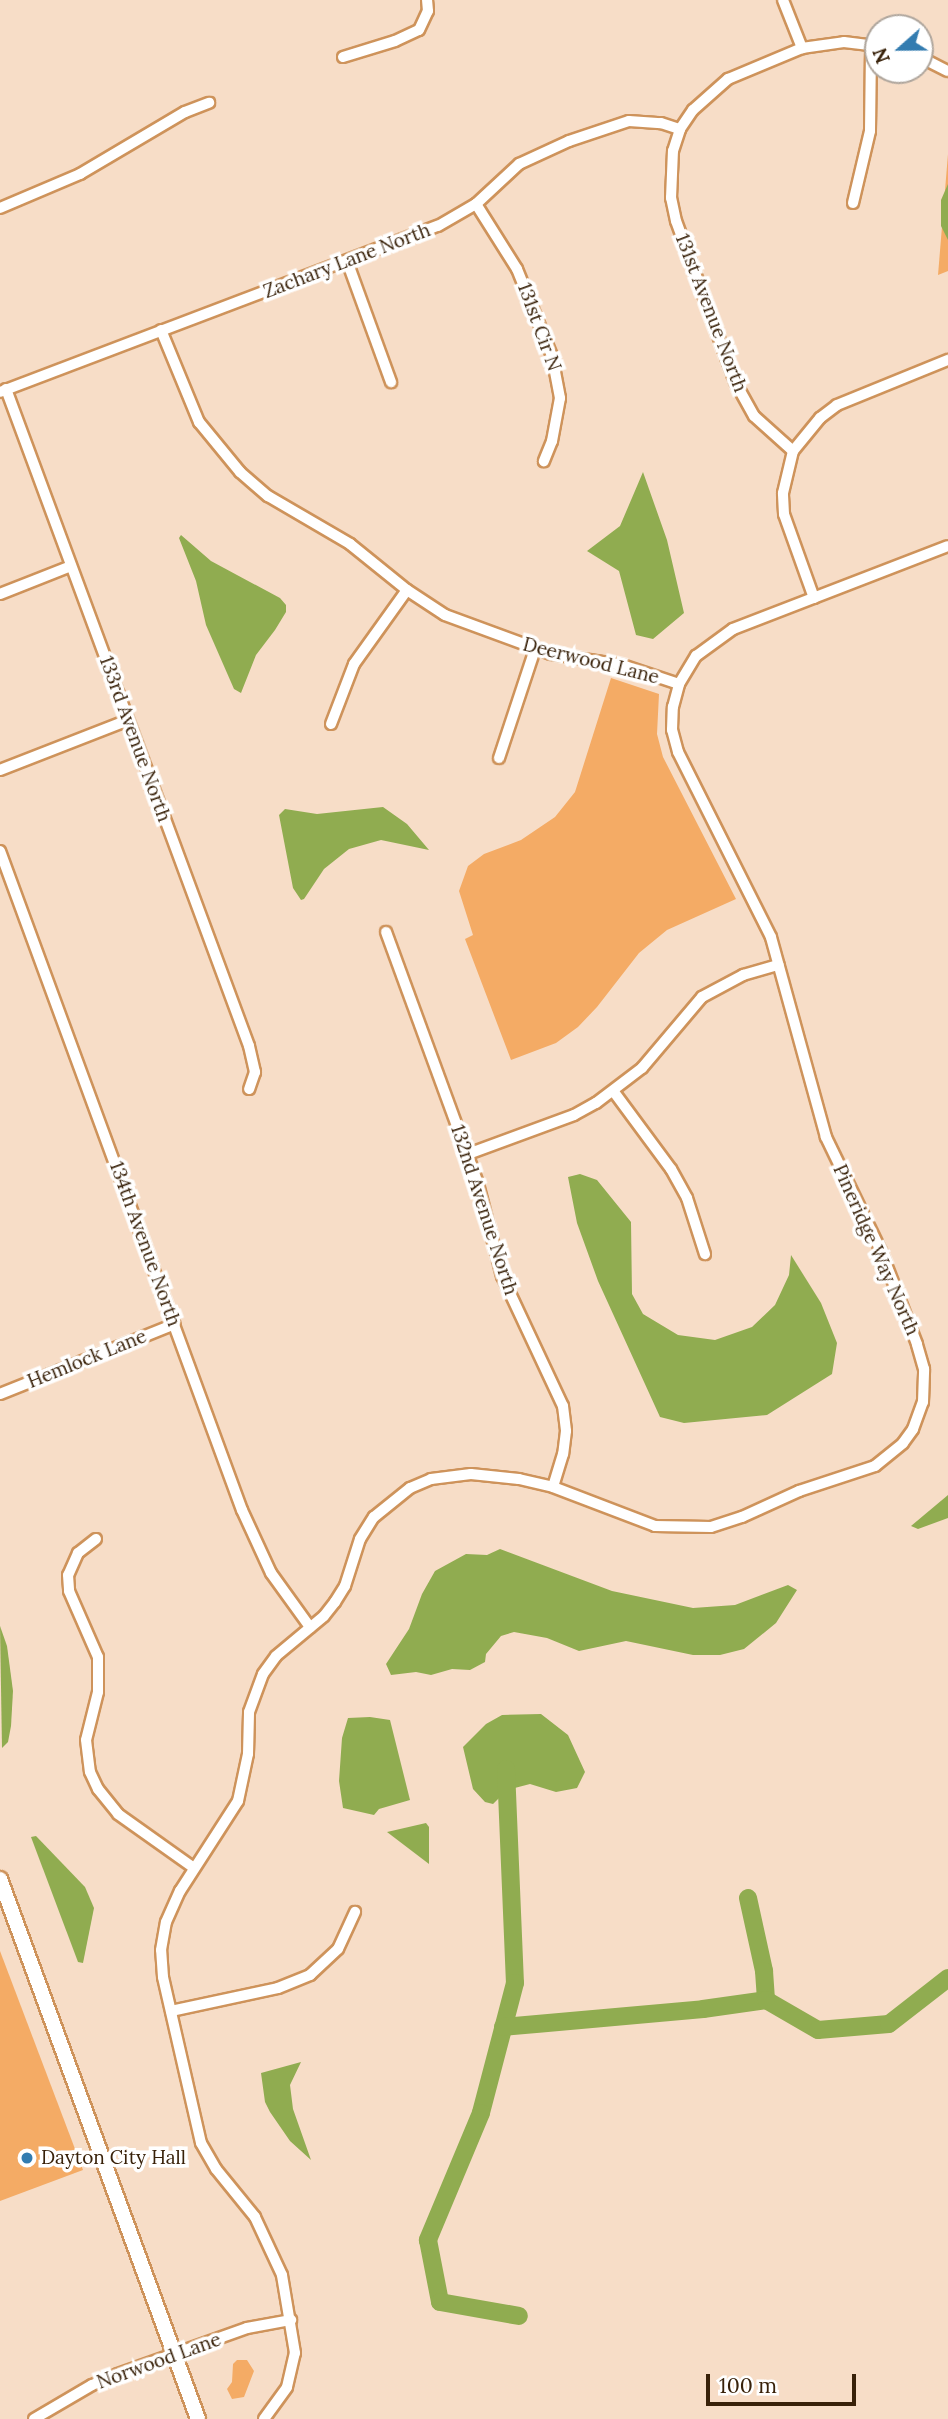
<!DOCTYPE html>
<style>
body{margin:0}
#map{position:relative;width:948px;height:2419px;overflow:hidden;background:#f7ddc7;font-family:Lora,serif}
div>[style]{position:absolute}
.green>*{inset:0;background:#f4ab65}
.water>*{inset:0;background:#90ac50}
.river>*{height:18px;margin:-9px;padding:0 9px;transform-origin:9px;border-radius:9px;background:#90ac50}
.roads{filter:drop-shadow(2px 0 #ce935b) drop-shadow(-2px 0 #ce935b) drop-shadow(0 2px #ce935b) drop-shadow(0 -2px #ce935b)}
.street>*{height:10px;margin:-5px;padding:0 5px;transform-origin:5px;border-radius:5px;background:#fff}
.secondary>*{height:14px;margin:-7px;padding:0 7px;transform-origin:7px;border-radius:7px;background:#fff}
.dots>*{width:19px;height:19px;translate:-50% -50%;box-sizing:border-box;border:4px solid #fff;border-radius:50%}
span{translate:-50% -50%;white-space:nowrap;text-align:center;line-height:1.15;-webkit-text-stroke:7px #fff;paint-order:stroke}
.street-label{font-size:19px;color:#382109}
.poi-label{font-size:19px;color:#382109}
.left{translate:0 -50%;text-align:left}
.north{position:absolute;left:864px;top:14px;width:70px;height:70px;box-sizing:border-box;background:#fff;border:2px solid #afa69d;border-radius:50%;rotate:249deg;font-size:19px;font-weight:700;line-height:28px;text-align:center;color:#382109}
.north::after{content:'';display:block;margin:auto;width:24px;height:32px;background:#337cb0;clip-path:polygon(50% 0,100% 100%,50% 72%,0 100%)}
.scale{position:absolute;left:706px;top:2374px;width:150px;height:32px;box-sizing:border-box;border:4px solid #382109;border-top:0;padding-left:9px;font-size:21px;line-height:24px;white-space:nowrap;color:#382109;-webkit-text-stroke:5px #fff;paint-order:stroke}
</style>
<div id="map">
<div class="green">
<div style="clip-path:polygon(948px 154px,948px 271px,938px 275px)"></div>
<div style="clip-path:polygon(611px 678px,659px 694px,657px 734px,663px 757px,736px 899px,667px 930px,639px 953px,597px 1007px,578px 1027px,556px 1043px,511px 1060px,465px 939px,473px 935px,459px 891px,468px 866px,484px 854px,521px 840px,555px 817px,575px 792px)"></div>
<div style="clip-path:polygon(0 1951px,83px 2170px,0 2201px)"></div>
<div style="clip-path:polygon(237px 2360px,247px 2360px,254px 2371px,244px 2397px,232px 2399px,227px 2389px,232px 2382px,233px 2364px)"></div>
</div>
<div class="water">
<div style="clip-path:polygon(948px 184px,948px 240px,941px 226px,941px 200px)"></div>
<div style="clip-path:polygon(643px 472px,667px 540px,684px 613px,653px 639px,636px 635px,619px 571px,587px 551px,620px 526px)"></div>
<div style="clip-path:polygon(181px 535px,211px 561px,280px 598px,286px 605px,286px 612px,275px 630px,256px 655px,241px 693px,234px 689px,206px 625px,196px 581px,179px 538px)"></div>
<div style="clip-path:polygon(383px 807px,407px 824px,429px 850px,381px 840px,349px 849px,324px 869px,304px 899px,301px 900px,293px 888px,279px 815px,285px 809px,317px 814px)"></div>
<div style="clip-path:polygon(580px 1174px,597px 1180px,631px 1222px,632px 1294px,643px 1314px,678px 1335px,715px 1340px,752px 1327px,775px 1305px,789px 1275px,791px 1255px,821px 1303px,837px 1343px,832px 1374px,767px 1415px,684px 1423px,660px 1417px,598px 1281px,577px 1223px,568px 1177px)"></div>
<div style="clip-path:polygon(948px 1495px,948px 1518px,918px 1529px,911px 1526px)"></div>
<div style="clip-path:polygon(500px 1549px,612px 1591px,693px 1608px,735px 1605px,788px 1585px,797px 1590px,776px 1623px,744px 1649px,720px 1655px,693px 1655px,626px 1641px,579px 1651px,547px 1638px,514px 1632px,501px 1636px,486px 1654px,485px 1662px,470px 1670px,452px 1669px,431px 1675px,416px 1672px,391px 1675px,386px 1664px,409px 1629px,422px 1594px,435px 1571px,466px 1554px,487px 1555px)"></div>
<div style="clip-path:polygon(0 1626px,7px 1646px,13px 1691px,11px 1726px,8px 1742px,2px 1748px)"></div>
<div style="clip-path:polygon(541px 1714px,568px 1735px,585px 1772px,577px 1788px,556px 1792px,530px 1784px,507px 1790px,493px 1804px,485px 1802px,473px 1789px,463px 1747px,486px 1724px,502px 1715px)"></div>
<div style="clip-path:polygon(370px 1717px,390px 1720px,410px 1800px,379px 1809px,374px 1815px,343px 1808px,339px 1781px,342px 1738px,348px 1718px)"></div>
<div style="clip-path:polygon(426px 1823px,429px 1827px,429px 1864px,387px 1832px)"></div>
<div style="clip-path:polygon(36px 1836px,85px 1887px,94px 1908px,83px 1963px,78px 1962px,31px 1837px)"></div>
<div style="clip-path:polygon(301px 2062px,290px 2085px,293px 2109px,311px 2160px,290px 2141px,270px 2112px,265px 2102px,261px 2073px)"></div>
</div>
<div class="river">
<div style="left:506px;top:1769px;width:214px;rotate:87.6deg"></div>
<div style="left:515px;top:1983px;width:134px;rotate:104.7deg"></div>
<div style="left:481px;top:2113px;width:138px;rotate:112.7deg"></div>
<div style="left:428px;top:2240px;width:63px;rotate:79deg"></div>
<div style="left:440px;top:2302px;width:80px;rotate:10deg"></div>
<div style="left:748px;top:1898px;width:75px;rotate:77.6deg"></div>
<div style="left:764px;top:1971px;width:29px;rotate:86deg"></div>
<div style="left:503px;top:2027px;width:201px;rotate:-5.1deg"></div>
<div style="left:703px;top:2009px;width:64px;rotate:-8.1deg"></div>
<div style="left:766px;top:2000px;width:60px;rotate:30deg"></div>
<div style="left:818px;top:2030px;width:71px;rotate:-4.8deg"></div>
<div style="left:889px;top:2024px;width:75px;rotate:-37.9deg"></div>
</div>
<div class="roads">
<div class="street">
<div style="left:783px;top:0;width:52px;rotate:68.4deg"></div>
<div style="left:343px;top:57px;width:54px;rotate:-17.1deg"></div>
<div style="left:395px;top:41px;width:26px;rotate:-25deg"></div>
<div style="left:419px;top:30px;width:21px;rotate:-65deg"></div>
<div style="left:428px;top:11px;width:11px;rotate:-95deg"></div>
<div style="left:920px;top:57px;width:31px;rotate:27deg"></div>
<div style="left:853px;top:203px;width:74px;rotate:-76.7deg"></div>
<div style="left:870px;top:131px;width:86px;rotate:-89.3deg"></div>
<div style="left:476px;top:204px;width:77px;rotate:57.8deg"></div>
<div style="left:517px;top:269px;width:94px;rotate:68.1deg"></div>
<div style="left:552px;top:356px;width:43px;rotate:79.2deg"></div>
<div style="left:560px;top:398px;width:44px;rotate:100.5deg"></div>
<div style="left:552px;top:441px;width:22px;rotate:112deg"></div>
<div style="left:0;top:208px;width:87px;rotate:-23deg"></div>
<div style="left:80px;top:174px;width:122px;rotate:-30.6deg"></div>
<div style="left:185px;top:112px;width:26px;rotate:-21deg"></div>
<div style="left:347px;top:261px;width:129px;rotate:70deg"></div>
<div style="left:161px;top:330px;width:100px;rotate:67.6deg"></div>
<div style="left:199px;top:422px;width:65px;rotate:50.6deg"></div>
<div style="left:240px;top:472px;width:37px;rotate:41deg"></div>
<div style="left:268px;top:496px;width:95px;rotate:30.3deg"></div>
<div style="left:350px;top:544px;width:73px;rotate:38.9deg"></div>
<div style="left:407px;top:590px;width:45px;rotate:33.3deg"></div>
<div style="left:445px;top:615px;width:113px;rotate:20.2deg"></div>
<div style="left:551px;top:654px;width:72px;rotate:8.8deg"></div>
<div style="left:622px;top:665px;width:60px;rotate:18.4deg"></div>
<div style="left:679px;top:684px;width:33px;rotate:-59deg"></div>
<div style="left:696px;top:656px;width:46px;rotate:-36.1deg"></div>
<div style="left:733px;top:629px;width:230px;rotate:-21.1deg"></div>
<div style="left:6px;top:389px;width:700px;rotate:69.7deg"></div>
<div style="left:249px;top:1046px;width:27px;rotate:77deg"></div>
<div style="left:255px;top:1072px;width:18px;rotate:109deg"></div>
<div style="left:0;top:392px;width:468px;rotate:-20.8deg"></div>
<div style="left:438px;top:226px;width:44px;rotate:-30.1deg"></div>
<div style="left:476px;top:204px;width:59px;rotate:-42.9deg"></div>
<div style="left:519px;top:164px;width:55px;rotate:-24.7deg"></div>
<div style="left:569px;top:141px;width:63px;rotate:-18.4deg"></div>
<div style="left:629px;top:121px;width:32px;rotate:4deg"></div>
<div style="left:661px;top:123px;width:20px;rotate:18deg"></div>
<div style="left:793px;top:451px;width:52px;rotate:-138.1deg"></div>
<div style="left:754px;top:416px;width:39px;rotate:-119deg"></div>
<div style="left:735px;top:382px;width:171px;rotate:-110.1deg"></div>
<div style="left:676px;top:221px;width:24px;rotate:-102deg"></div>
<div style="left:671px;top:198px;width:47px;rotate:-87.6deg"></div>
<div style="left:673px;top:151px;width:23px;rotate:-72deg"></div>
<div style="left:680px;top:129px;width:23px;rotate:-56deg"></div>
<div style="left:693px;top:110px;width:47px;rotate:-41.5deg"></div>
<div style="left:728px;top:79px;width:80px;rotate:-22.7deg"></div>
<div style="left:802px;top:48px;width:42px;rotate:-8.1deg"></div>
<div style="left:844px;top:42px;width:34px;rotate:7deg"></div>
<div style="left:0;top:594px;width:76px;rotate:-21.5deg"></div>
<div style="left:814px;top:598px;width:89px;rotate:-109.7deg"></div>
<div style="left:784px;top:514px;width:21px;rotate:-93deg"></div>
<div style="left:783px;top:493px;width:43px;rotate:-76.6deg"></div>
<div style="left:793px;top:451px;width:43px;rotate:-50.7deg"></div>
<div style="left:820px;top:418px;width:21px;rotate:-37deg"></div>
<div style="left:837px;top:405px;width:120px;rotate:-22.1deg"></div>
<div style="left:331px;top:724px;width:64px;rotate:-69deg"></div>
<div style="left:354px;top:664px;width:91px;rotate:-54.4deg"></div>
<div style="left:499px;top:758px;width:115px;rotate:-71.7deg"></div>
<div style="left:0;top:770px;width:137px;rotate:-21.3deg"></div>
<div style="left:0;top:851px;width:702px;rotate:69.84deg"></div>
<div style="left:242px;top:1510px;width:69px;rotate:65.3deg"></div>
<div style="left:271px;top:1573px;width:67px;rotate:54.2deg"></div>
<div style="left:386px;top:932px;width:268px;rotate:69.9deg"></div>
<div style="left:478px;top:1184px;width:95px;rotate:75.4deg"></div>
<div style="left:502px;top:1276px;width:144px;rotate:64.9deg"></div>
<div style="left:563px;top:1406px;width:25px;rotate:83deg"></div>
<div style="left:566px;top:1431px;width:23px;rotate:97deg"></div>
<div style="left:563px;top:1454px;width:34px;rotate:107deg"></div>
<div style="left:614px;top:1092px;width:96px;rotate:53.5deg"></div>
<div style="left:671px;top:1169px;width:33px;rotate:61deg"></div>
<div style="left:687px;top:1198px;width:59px;rotate:72.2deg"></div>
<div style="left:468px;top:1154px;width:113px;rotate:-20.2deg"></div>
<div style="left:574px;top:1115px;width:25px;rotate:-29deg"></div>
<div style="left:596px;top:1103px;width:58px;rotate:-37.3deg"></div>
<div style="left:642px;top:1068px;width:93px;rotate:-49.8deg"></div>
<div style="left:702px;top:997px;width:47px;rotate:-28.2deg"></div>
<div style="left:743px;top:975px;width:37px;rotate:-16deg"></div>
<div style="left:0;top:1394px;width:188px;rotate:-21.8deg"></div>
<div style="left:96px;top:1539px;width:23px;rotate:142deg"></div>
<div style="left:78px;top:1553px;width:24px;rotate:114deg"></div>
<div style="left:68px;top:1575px;width:16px;rotate:86deg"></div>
<div style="left:69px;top:1591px;width:72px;rotate:66.3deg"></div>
<div style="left:98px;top:1657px;width:35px;rotate:90deg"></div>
<div style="left:98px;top:1692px;width:49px;rotate:104deg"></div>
<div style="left:86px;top:1740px;width:32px;rotate:83deg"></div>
<div style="left:90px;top:1772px;width:19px;rotate:65deg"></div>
<div style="left:98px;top:1789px;width:32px;rotate:51deg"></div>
<div style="left:118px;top:1814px;width:93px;rotate:35.4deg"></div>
<div style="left:171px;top:2011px;width:109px;rotate:-12.1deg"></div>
<div style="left:278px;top:1988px;width:35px;rotate:-22deg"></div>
<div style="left:310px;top:1975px;width:38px;rotate:-43deg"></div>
<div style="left:338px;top:1949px;width:41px;rotate:-65.3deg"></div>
<div style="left:34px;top:2419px;width:67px;rotate:-30.4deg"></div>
<div style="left:92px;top:2385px;width:28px;rotate:-23deg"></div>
<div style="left:118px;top:2374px;width:137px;rotate:-19.6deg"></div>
<div style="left:247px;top:2328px;width:45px;rotate:-10.3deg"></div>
<div style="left:264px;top:2419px;width:39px;rotate:-54deg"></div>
<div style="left:287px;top:2387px;width:35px;rotate:-77deg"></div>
<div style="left:295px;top:2353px;width:79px;rotate:-99.5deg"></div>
<div style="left:282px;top:2275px;width:64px;rotate:-115deg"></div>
<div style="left:255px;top:2217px;width:62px;rotate:-129.1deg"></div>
<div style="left:216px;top:2169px;width:30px;rotate:-120deg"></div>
<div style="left:201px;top:2143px;width:170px;rotate:-102.9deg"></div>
<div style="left:163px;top:1977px;width:27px;rotate:-94deg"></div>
<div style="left:161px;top:1950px;width:28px;rotate:-80deg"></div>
<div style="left:166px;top:1922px;width:34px;rotate:-66deg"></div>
<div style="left:180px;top:1891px;width:107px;rotate:-57.2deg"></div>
<div style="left:238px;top:1801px;width:48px;rotate:-78deg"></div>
<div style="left:248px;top:1754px;width:42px;rotate:-88.6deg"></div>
<div style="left:249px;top:1712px;width:40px;rotate:-69.8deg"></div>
<div style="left:263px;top:1674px;width:22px;rotate:-54deg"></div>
<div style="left:276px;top:1656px;width:62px;rotate:-39.8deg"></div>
<div style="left:324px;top:1616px;width:18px;rotate:-52deg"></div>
<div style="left:335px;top:1602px;width:19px;rotate:-58deg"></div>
<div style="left:345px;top:1586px;width:49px;rotate:-72.3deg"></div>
<div style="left:360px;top:1539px;width:26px;rotate:-58deg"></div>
<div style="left:374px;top:1517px;width:46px;rotate:-38.9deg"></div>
<div style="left:410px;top:1488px;width:23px;rotate:-23deg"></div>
<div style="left:431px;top:1479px;width:40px;rotate:-7.1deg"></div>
<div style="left:471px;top:1474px;width:48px;rotate:5.9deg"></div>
<div style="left:519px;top:1479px;width:35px;rotate:13deg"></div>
<div style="left:553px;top:1487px;width:109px;rotate:20.9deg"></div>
<div style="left:655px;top:1526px;width:56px;rotate:1deg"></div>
<div style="left:711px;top:1527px;width:33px;rotate:-18deg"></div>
<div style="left:742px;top:1517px;width:63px;rotate:-24.5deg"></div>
<div style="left:799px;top:1491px;width:80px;rotate:-18.2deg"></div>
<div style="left:875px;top:1466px;width:36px;rotate:-39deg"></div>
<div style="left:903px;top:1443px;width:17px;rotate:-54deg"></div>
<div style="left:913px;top:1429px;width:29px;rotate:-70deg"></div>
<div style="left:923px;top:1402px;width:33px;rotate:-88deg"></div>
<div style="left:924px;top:1369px;width:26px;rotate:-106deg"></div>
<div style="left:917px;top:1344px;width:100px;rotate:-111.2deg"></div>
<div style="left:881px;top:1251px;width:127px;rotate:-115.8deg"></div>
<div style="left:826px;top:1137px;width:207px;rotate:-105.4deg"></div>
<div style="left:771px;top:937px;width:207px;rotate:-116.7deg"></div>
<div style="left:678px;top:752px;width:23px;rotate:-105deg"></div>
<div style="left:672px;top:730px;width:23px;rotate:-88deg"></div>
<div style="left:673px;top:707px;width:24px;rotate:-75deg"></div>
</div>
<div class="secondary">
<div style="left:0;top:1879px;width:575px;rotate:69.86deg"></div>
</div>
</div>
<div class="dots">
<div style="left:27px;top:2158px;background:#337cb0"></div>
</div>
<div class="street-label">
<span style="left:347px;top:261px;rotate:-21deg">Zachary Lane North</span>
<span style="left:711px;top:313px;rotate:69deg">131st Avenue North</span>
<span style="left:539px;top:327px;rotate:70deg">131st Cir N</span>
<span style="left:591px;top:661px;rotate:14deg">Deerwood Lane</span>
<span style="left:135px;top:739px;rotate:70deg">133rd Avenue North</span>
<span style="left:484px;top:1210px;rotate:72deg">132nd Avenue North</span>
<span style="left:145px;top:1244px;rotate:70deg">134th Avenue North</span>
<span style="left:876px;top:1250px;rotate:66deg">Pineridge Way North</span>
<span style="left:87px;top:1359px;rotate:-22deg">Hemlock Lane</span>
<span style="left:159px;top:2361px;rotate:-20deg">Norwood Lane</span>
</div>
<div class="poi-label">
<span class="left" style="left:41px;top:2158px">Dayton City Hall</span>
</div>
<div class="north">N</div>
<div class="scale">100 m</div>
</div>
